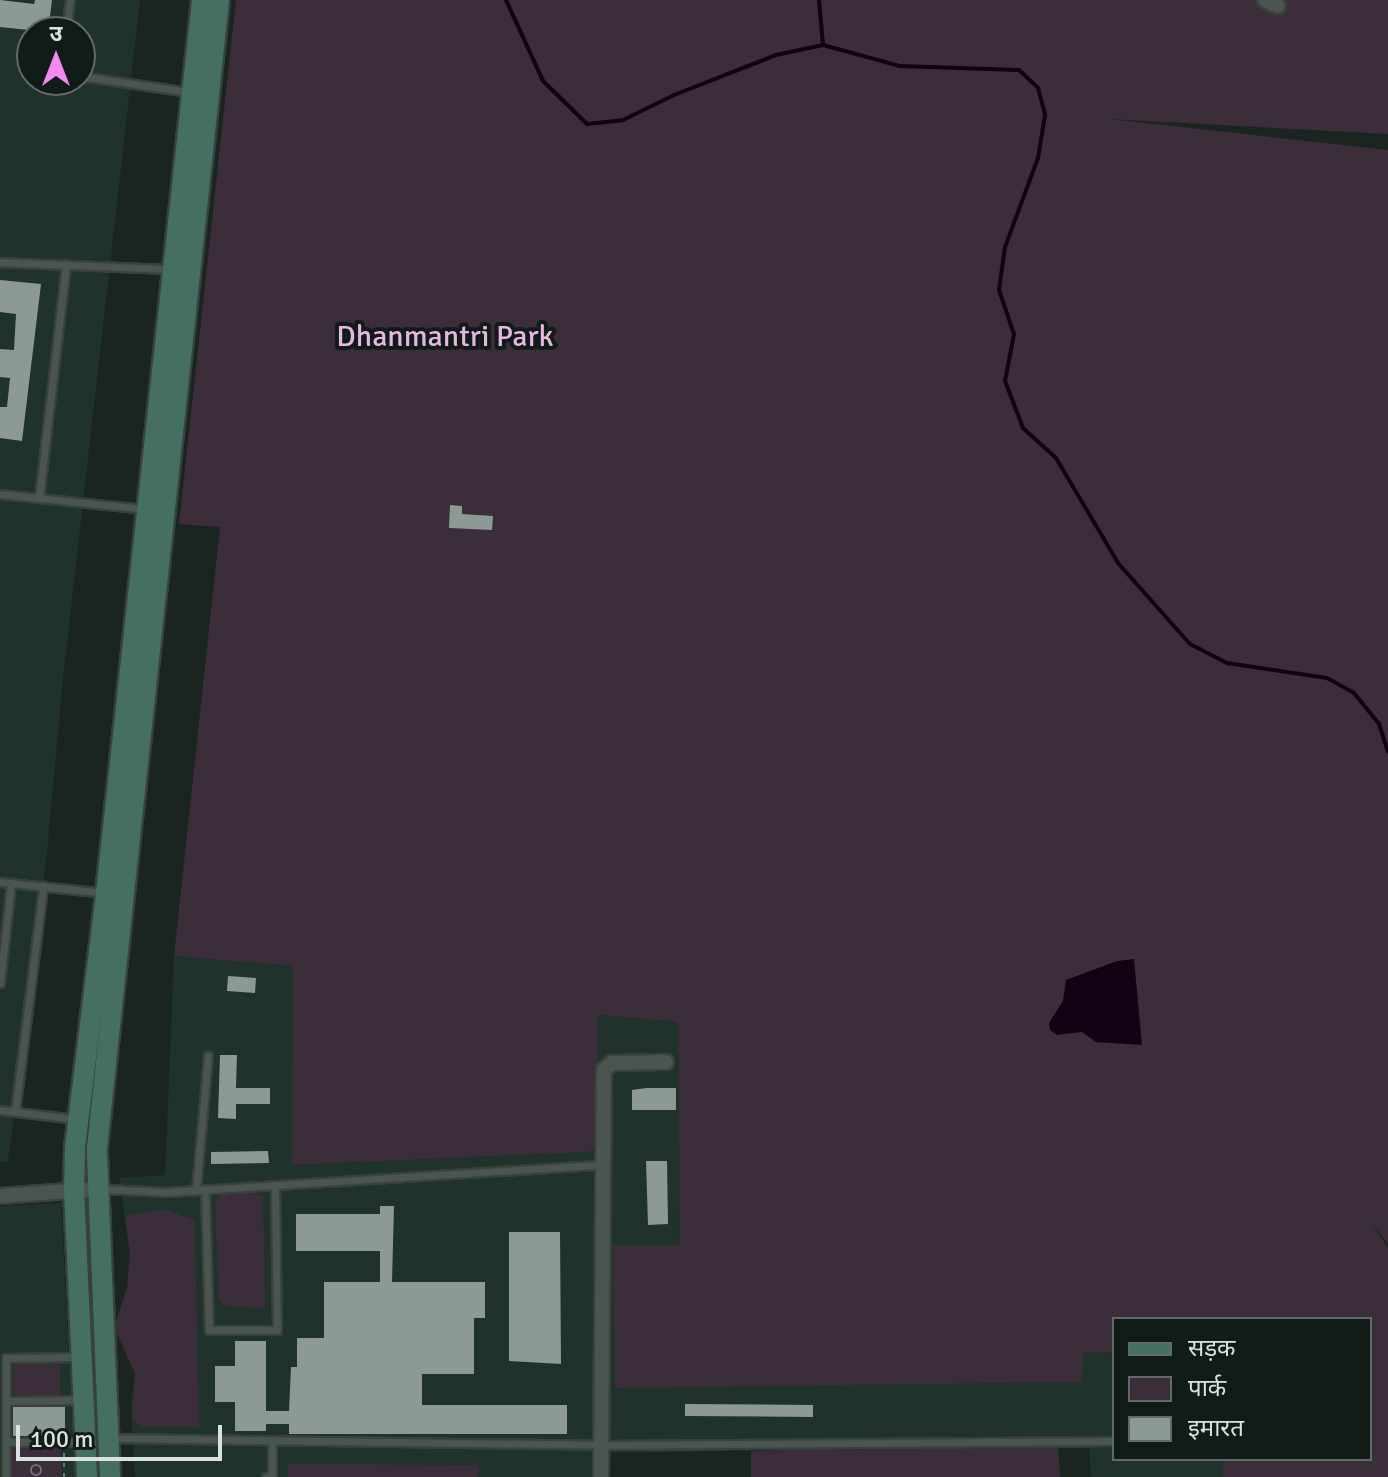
<!DOCTYPE html>
<meta charset="utf-8">
<style>
body{margin:0}
#map{position:relative;width:1388px;height:1477px;overflow:hidden;background:#1a2521;font-family:Signika,"Noto Sans Devanagari",sans-serif}
div>[style]{position:absolute}
.built>*{inset:0;background:#20322c}
.green>*{inset:0;background:#3c2d3b}
.water>*{inset:0;background:#130213}
.stream>*{height:4px;margin:-2px;padding:0 2px;transform-origin:2px;border-radius:2px;background:#130213}
.building>*{inset:0;background:#8d9995}
.path>*{height:2px;margin-top:-1px;transform-origin:0;background:repeating-linear-gradient(90deg,#6c7571 0 4px,transparent 0 10px)}
.path>.ring{margin:-1px;padding:0;box-sizing:content-box;background:none;border:2px solid #6c7571;border-radius:50%}
.roads{filter:drop-shadow(2px 0 #38413e) drop-shadow(-2px 0 #38413e) drop-shadow(0 2px #38413e) drop-shadow(0 -2px #38413e)}
.service>*{height:7px;margin:-3.5px;padding:0 3.5px;transform-origin:3.5px;border-radius:3.5px;background:#4a5551}
.minor>*{height:14px;margin:-7px;padding:0 7px;transform-origin:7px;border-radius:7px;background:#4a5551}
.secondary>*{height:20px;margin:-10px;padding:0 10px;transform-origin:10px;border-radius:10px;background:#466f63}
span{translate:-50% -50%;white-space:nowrap;text-align:center;line-height:1.15;-webkit-text-stroke:8px #111b18;paint-order:stroke}
.park-label{font-size:30px;color:#e7b7e4}
.legend{position:absolute;left:1112px;top:1317px;width:260px;height:144px;box-sizing:border-box;background:#111b18;border:2px solid #616a67;margin:0;padding:10px 14px;list-style:none;font-size:24px;color:#dae1de}
.legend li{display:flex;align-items:center;gap:16px;height:40px}
.legend b{width:40px;border:2px solid #616a67}
.north{position:absolute;left:16px;top:16px;width:80px;height:80px;box-sizing:border-box;background:#111b18;border:2px solid #616a67;border-radius:50%;rotate:0deg;font-size:22px;font-weight:700;line-height:32px;text-align:center;color:#dae1de}
.north::after{content:'';display:block;margin:auto;width:28px;height:36px;background:#f489f0;clip-path:polygon(50% 0,100% 100%,50% 72%,0 100%)}
.scale{position:absolute;left:16px;top:1425px;width:206px;height:36px;box-sizing:border-box;border:4px solid #dae1de;border-top:0;padding-left:10px;font-size:24px;line-height:28px;white-space:nowrap;color:#dae1de;-webkit-text-stroke:6px #111b18;paint-order:stroke}
</style>
<div id="map">
<div class="built">
<div style="clip-path:polygon(evenodd,0 0,140px 0,63px 679px,47px 852px,8px 1162px,0 1162px,0 0,32px 32px,80px 32px,80px 80px,32px 80px,32px 32px)"></div>
<div style="clip-path:polygon(174px 956px,293px 966px,293px 1165px,589px 1152px,597px 1147px,597px 1015px,678px 1022px,680px 1245px,1082px 1381px,1082px 1353px,1114px 1352px,1114px 1459px,1223px 1459px,1223px 1477px,1091px 1477px,1089px 1446px,594px 1453px,594px 1477px,135px 1477px,131px 1405px,135px 1374px,114px 1327px,127px 1289px,130px 1253px,119px 1178px,165px 1175px)"></div>
<div style="clip-path:polygon(61px 1203px,75px 1477px,0 1477px,0 1206px)"></div>
</div>
<div class="green">
<div style="clip-path:polygon(236px 0,1388px 0,1388px 134px,1109px 119px,1388px 150px,1388px 1244px,1371px 1222px,1388px 1248px,1388px 1477px,1223px 1477px,1223px 1459px,1370px 1459px,1370px 1319px,1114px 1319px,1114px 1352px,1083px 1353px,1082px 1382px,615px 1388px,613px 1245px,680px 1245px,678px 1022px,598px 1015px,597px 1147px,589px 1152px,292px 1165px,293px 966px,174px 956px,220px 527px,179px 524px)"></div>
<div style="clip-path:polygon(253px 1192px,263px 1197px,265px 1308px,225px 1306px,219px 1300px,215px 1202px,221px 1194px)"></div>
<div style="clip-path:polygon(165px 1209px,194px 1220px,195px 1227px,199px 1427px,142px 1427px,132px 1418px,135px 1373px,114px 1327px,127px 1289px,130px 1253px,125px 1216px)"></div>
<div style="clip-path:polygon(13px 1364px,60px 1364px,60px 1395px,13px 1395px)"></div>
<div style="clip-path:polygon(1058px 1446px,1060px 1477px,751px 1477px,751px 1451px)"></div>
<div style="clip-path:polygon(12px 1447px,61px 1447px,61px 1477px,12px 1477px)"></div>
<div style="clip-path:polygon(288px 1464px,478px 1465px,478px 1477px,288px 1477px)"></div>
</div>
<div class="water">
<div style="clip-path:polygon(1134px 959px,1142px 1045px,1096px 1042px,1082px 1032px,1057px 1035px,1050px 1030px,1049px 1023px,1063px 1001px,1066px 980px,1117px 961px)"></div>
</div>
<div class="stream">
<div style="left:506px;top:0;width:89px;rotate:65.4deg"></div>
<div style="left:543px;top:81px;width:62px;rotate:44.3deg"></div>
<div style="left:587px;top:124px;width:36px;rotate:-6deg"></div>
<div style="left:623px;top:120px;width:57px;rotate:-26.1deg"></div>
<div style="left:674px;top:95px;width:110px;rotate:-21.4deg"></div>
<div style="left:776px;top:55px;width:48px;rotate:-12deg"></div>
<div style="left:823px;top:45px;width:80px;rotate:15.3deg"></div>
<div style="left:900px;top:66px;width:119px;rotate:1.9deg"></div>
<div style="left:1019px;top:70px;width:26px;rotate:43deg"></div>
<div style="left:1038px;top:88px;width:28px;rotate:75deg"></div>
<div style="left:1045px;top:115px;width:44px;rotate:99.2deg"></div>
<div style="left:1038px;top:158px;width:95px;rotate:110.3deg"></div>
<div style="left:1005px;top:247px;width:43px;rotate:97.9deg"></div>
<div style="left:999px;top:290px;width:46px;rotate:71.2deg"></div>
<div style="left:1014px;top:334px;width:48px;rotate:100.8deg"></div>
<div style="left:1005px;top:381px;width:50px;rotate:69deg"></div>
<div style="left:1023px;top:428px;width:45px;rotate:42.3deg"></div>
<div style="left:1056px;top:458px;width:122px;rotate:59.4deg"></div>
<div style="left:1118px;top:563px;width:108px;rotate:48.4deg"></div>
<div style="left:1190px;top:644px;width:42px;rotate:27.2deg"></div>
<div style="left:1227px;top:663px;width:101px;rotate:8.5deg"></div>
<div style="left:1327px;top:678px;width:31px;rotate:29deg"></div>
<div style="left:1354px;top:693px;width:40px;rotate:51deg"></div>
<div style="left:1379px;top:724px;width:29px;rotate:72deg"></div>
<div style="left:819px;top:0;width:45px;rotate:84.9deg"></div>
</div>
<div class="building">
<div style="clip-path:polygon(0 0,34px 4px,35px 0,52px 0,48px 32px,0 27px)"></div>
<div style="clip-path:polygon(0 280px,41px 284px,22px 441px,0 438px,0 407px,7px 407px,10px 378px,0 377px,0 349px,14px 350px,16px 314px,0 312px)"></div>
<div style="clip-path:polygon(450px 505px,462px 506px,462px 514px,493px 516px,492px 530px,449px 528px)"></div>
<div style="clip-path:polygon(228px 976px,256px 978px,255px 993px,227px 991px)"></div>
<div style="clip-path:polygon(220px 1055px,237px 1055px,236px 1088px,270px 1088px,270px 1104px,236px 1104px,236px 1119px,218px 1118px)"></div>
<div style="clip-path:polygon(646px 1088px,676px 1088px,676px 1110px,632px 1110px,632px 1090px)"></div>
<div style="clip-path:polygon(268px 1151px,269px 1163px,211px 1164px,211px 1152px)"></div>
<div style="clip-path:polygon(646px 1161px,667px 1161px,668px 1224px,648px 1225px)"></div>
<div style="clip-path:polygon(380px 1206px,394px 1206px,392px 1282px,485px 1282px,485px 1318px,474px 1318px,474px 1374px,422px 1374px,422px 1405px,567px 1405px,567px 1434px,289px 1434px,289px 1424px,266px 1424px,266px 1431px,235px 1431px,235px 1402px,215px 1402px,215px 1366px,235px 1366px,235px 1341px,266px 1341px,266px 1411px,289px 1411px,291px 1367px,297px 1367px,297px 1338px,324px 1338px,324px 1282px,380px 1282px,380px 1251px,296px 1251px,296px 1214px,380px 1214px)"></div>
<div style="clip-path:polygon(509px 1232px,560px 1232px,561px 1364px,509px 1361px)"></div>
<div style="clip-path:polygon(685px 1404px,813px 1405px,813px 1417px,685px 1416px)"></div>
<div style="clip-path:polygon(13px 1407px,65px 1407px,65px 1436px,13px 1436px)"></div>
</div>
<div class="path">
<div class="ring" style="left:31px;top:1465px;width:8px;height:8px"></div>
<div style="left:64px;top:1477px;width:25px;rotate:-90deg"></div>
</div>
<div class="roads">
<div class="service">
<div style="left:66px;top:32px;width:32px;rotate:-83deg"></div>
<div style="left:80px;top:76px;width:110px;rotate:8.4deg"></div>
<div style="left:0;top:262px;width:170px;rotate:2.4deg"></div>
<div style="left:0;top:494px;width:146px;rotate:5.9deg"></div>
<div style="left:39px;top:498px;width:235px;rotate:-83.4deg"></div>
<div style="left:0;top:882px;width:106px;rotate:6deg"></div>
<div style="left:0;top:983px;width:101px;rotate:-83.7deg"></div>
<div style="left:0;top:1110px;width:77px;rotate:6.8deg"></div>
<div style="left:15px;top:1112px;width:228px;rotate:-82.9deg"></div>
<div style="left:103px;top:1189px;width:64px;rotate:2.7deg"></div>
<div style="left:167px;top:1192px;width:435px;rotate:-3.6deg"></div>
<div style="left:205px;top:1189px;width:141px;rotate:88.4deg"></div>
<div style="left:209px;top:1330px;width:68px"></div>
<div style="left:277px;top:1330px;width:145px;rotate:-90.8deg"></div>
<div style="left:196px;top:1190px;width:135px;rotate:-84.9deg"></div>
<div style="left:6px;top:1401px;width:74px;rotate:-0.8deg"></div>
<div style="left:111px;top:1438px;width:490px;rotate:0.8deg"></div>
<div style="left:601px;top:1445px;width:513px;rotate:-0.45deg"></div>
<div style="left:6px;top:1442px;width:78px"></div>
<div style="left:6px;top:1477px;width:119px;rotate:-90deg"></div>
<div style="left:6px;top:1358px;width:71px;rotate:-0.8deg"></div>
<div style="left:266px;top:1477px;width:6px"></div>
<div style="left:272px;top:1477px;width:35px;rotate:-90deg"></div>
</div>
<div class="minor">
<div style="left:1265px;top:0;width:14px;rotate:25deg"></div>
<div style="left:0;top:1196px;width:97px;rotate:-4.1deg"></div>
<div style="left:601px;top:1477px;width:407px;rotate:-89.6deg"></div>
<div style="left:604px;top:1070px;width:11px;rotate:-41deg"></div>
<div style="left:612px;top:1063px;width:54px;rotate:-1.1deg"></div>
</div>
<div class="secondary">
<div style="left:87px;top:1477px;width:285px;rotate:-92.6deg"></div>
<div style="left:74px;top:1192px;width:45px;rotate:-88.7deg"></div>
<div style="left:75px;top:1147px;width:256px;rotate:-83deg"></div>
<div style="left:106px;top:893px;width:898px;rotate:-83.86deg"></div>
<div style="left:110px;top:1477px;width:329px;rotate:-92.3deg"></div>
<div style="left:97px;top:1148px;width:1154px;rotate:-83.93deg"></div>
</div>
</div>
<div class="park-label">
<span style="left:445px;top:337px">Dhanmantri Park</span>
</div>
<ul class="legend">
<li><b style="height:10px;background:#466f63"></b>सड़क</li>
<li><b style="height:22px;background:#3c2d3b"></b>पार्क</li>
<li><b style="height:22px;background:#8d9995"></b>इमारत</li>
</ul>
<div class="north">उ</div>
<div class="scale">100 m</div>
</div>
